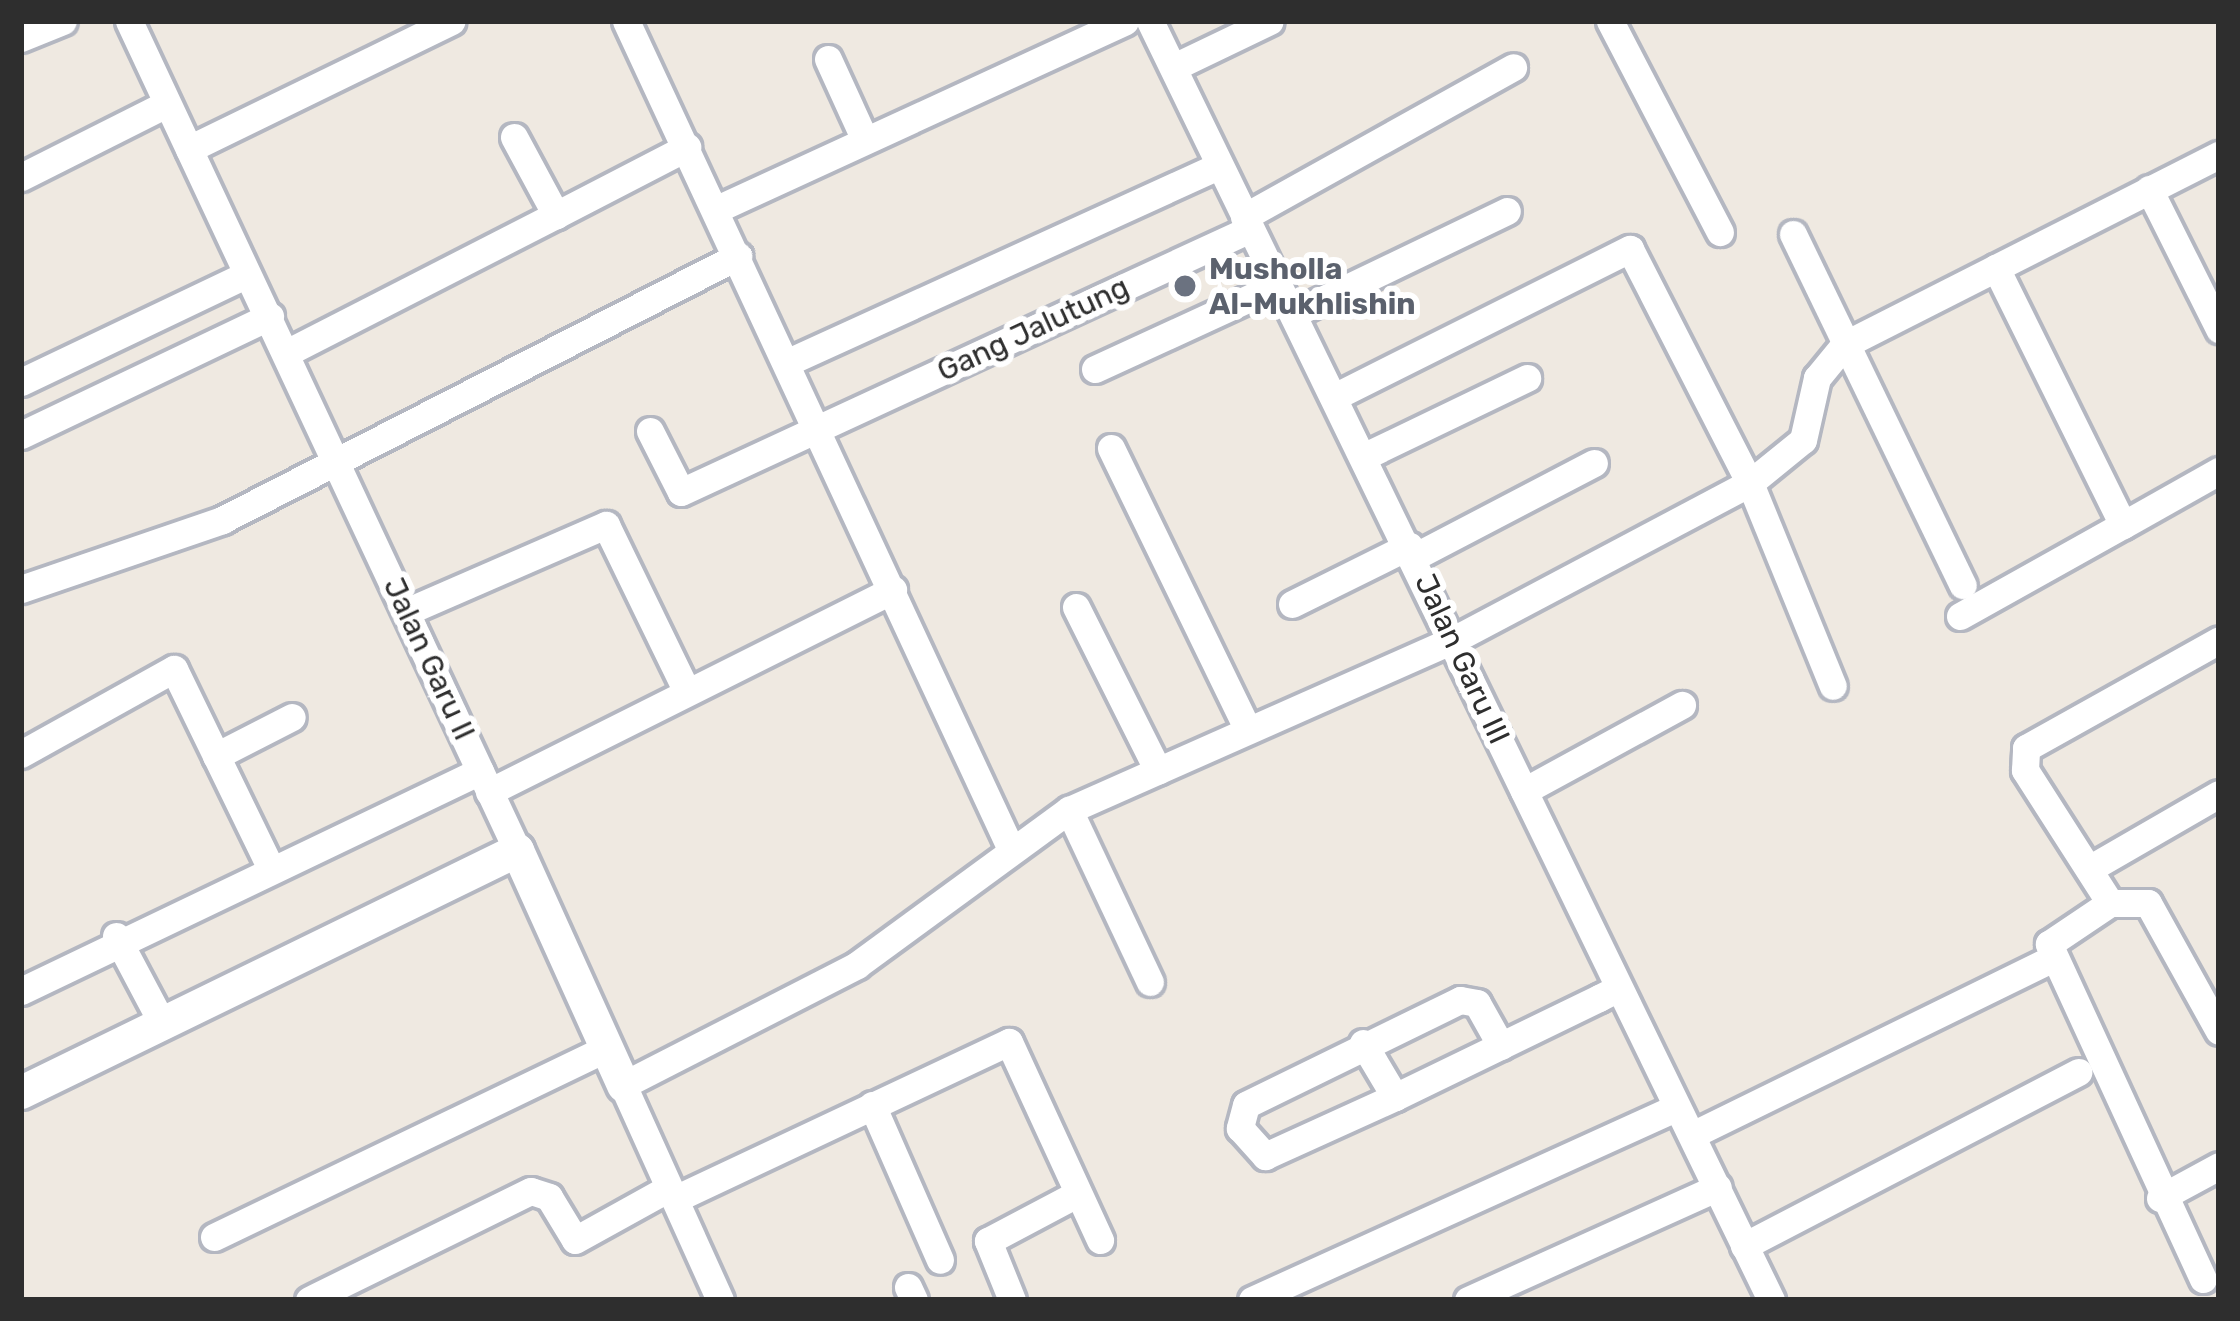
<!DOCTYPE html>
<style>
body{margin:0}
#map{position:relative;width:2240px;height:1321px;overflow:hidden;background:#efe9e1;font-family:Rubik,sans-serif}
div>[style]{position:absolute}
.roads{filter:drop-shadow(3px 0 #b4b7c1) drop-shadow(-3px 0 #b4b7c1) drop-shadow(0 3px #b4b7c1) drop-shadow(0 -3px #b4b7c1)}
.minor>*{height:27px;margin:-13.5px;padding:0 13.5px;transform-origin:13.5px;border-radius:13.5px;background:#fff}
.tertiary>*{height:33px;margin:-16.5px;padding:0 16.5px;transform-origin:16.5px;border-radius:16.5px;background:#fff}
.dots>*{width:33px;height:33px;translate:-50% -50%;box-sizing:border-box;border:6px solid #fff;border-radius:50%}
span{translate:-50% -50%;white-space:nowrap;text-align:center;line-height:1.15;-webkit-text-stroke:12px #fff;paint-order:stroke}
.worship-label{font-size:30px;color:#5b616d;font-weight:700}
.left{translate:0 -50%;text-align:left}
.street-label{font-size:30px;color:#2e2e2e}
.frame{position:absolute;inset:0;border:24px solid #2e2e2e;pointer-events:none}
</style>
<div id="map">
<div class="roads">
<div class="minor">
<div style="left:129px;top:21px;width:915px;rotate:64.92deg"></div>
<div style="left:626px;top:21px;width:909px;rotate:65.07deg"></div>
<div style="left:1150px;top:21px;width:1422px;rotate:64.1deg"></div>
<div style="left:1610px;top:21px;width:238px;rotate:62.5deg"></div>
<div style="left:21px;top:38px;width:45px;rotate:-22deg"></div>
<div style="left:828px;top:59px;width:87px;rotate:65.5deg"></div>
<div style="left:1174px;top:67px;width:106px;rotate:-25.6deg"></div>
<div style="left:514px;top:137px;width:89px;rotate:61.7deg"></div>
<div style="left:556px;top:215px;width:148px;rotate:-27.4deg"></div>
<div style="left:189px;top:149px;width:292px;rotate:-26deg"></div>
<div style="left:21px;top:177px;width:162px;rotate:-26.7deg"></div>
<div style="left:2149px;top:189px;width:157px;rotate:63.4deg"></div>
<div style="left:717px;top:209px;width:449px;rotate:-24.7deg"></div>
<div style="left:1244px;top:217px;width:308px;rotate:-29.1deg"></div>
<div style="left:1793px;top:234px;width:390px;rotate:64.2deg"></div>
<div style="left:1295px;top:313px;width:235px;rotate:-25.7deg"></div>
<div style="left:288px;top:352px;width:301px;rotate:-27.1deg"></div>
<div style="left:786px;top:363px;width:475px;rotate:-24.5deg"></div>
<div style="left:1095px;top:369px;width:201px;rotate:-24.7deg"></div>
<div style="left:21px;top:382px;width:250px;rotate:-25.5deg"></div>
<div style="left:1336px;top:396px;width:329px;rotate:-26.6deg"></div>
<div style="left:1630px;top:249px;width:263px;rotate:62.9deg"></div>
<div style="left:1750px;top:483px;width:219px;rotate:67.8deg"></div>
<div style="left:650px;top:431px;width:68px;rotate:63.1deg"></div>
<div style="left:681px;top:492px;width:627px;rotate:-24.81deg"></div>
<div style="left:21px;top:435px;width:276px;rotate:-25.5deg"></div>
<div style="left:1111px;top:448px;width:307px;rotate:64.1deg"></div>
<div style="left:1365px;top:456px;width:180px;rotate:-25.7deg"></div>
<div style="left:2123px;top:525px;width:110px;rotate:-29.4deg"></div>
<div style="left:1414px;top:557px;width:203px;rotate:-27.6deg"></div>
<div style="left:21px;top:589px;width:213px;rotate:-18.9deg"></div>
<div style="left:222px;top:520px;width:580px;rotate:-27.1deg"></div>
<div style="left:1292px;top:604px;width:131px;rotate:-26.4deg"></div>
<div style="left:1076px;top:607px;width:183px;rotate:63.4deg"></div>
<div style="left:408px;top:611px;width:216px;rotate:-23.5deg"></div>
<div style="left:606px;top:525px;width:181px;rotate:64.1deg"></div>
<div style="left:1960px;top:616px;width:187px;rotate:-29.2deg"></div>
<div style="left:2123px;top:525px;width:287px;rotate:-116.3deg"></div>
<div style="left:21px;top:754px;width:175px;rotate:-29.1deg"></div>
<div style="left:174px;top:669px;width:220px;rotate:64.1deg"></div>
<div style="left:216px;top:756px;width:85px;rotate:-27.2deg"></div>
<div style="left:1524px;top:791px;width:180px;rotate:-28.6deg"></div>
<div style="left:489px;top:792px;width:452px;rotate:-26.6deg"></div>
<div style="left:1069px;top:810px;width:190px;rotate:64.8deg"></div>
<div style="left:2089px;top:869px;width:150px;rotate:-30deg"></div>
<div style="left:2110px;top:903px;width:158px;rotate:-122.6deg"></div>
<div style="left:2025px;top:770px;width:22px;rotate:-87deg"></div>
<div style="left:2026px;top:748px;width:221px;rotate:-29.2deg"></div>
<div style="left:116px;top:936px;width:96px;rotate:62.1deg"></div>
<div style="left:21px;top:991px;width:509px;rotate:-25.61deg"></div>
<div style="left:1363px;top:1043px;width:63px;rotate:59.3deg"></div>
<div style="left:1501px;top:1046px;width:49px;rotate:-119.2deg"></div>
<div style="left:1477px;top:1003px;width:17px;rotate:-170deg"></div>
<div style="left:1460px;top:1000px;width:238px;rotate:153.9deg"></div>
<div style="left:1246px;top:1105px;width:24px;rotate:105deg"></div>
<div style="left:1240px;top:1128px;width:38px;rotate:48deg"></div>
<div style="left:1265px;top:1156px;width:143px;rotate:-24.4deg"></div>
<div style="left:1395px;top:1097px;width:227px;rotate:-25.9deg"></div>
<div style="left:1599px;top:998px;width:18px;rotate:-27deg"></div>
<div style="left:872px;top:1105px;width:169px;rotate:66.3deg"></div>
<div style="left:1692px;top:1135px;width:398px;rotate:-26.1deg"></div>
<div style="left:2160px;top:1198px;width:67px;rotate:-28.5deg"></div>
<div style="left:675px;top:1199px;width:369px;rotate:-25.2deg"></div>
<div style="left:1009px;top:1042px;width:218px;rotate:65.3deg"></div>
<div style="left:214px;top:1237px;width:434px;rotate:-25.7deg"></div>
<div style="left:1744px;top:1246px;width:377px;rotate:-27.5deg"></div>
<div style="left:2203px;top:1279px;width:369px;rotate:-114.7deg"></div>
<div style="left:2049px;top:944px;width:73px;rotate:-33.9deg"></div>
<div style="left:2110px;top:903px;width:38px"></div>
<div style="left:2148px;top:903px;width:146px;rotate:61deg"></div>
<div style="left:908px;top:1287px;width:14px;rotate:65deg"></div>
<div style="left:309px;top:1300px;width:247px;rotate:-26.2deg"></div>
<div style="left:531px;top:1191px;width:19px;rotate:18deg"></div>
<div style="left:549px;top:1197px;width:50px;rotate:58.8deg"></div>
<div style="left:575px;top:1240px;width:107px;rotate:-29deg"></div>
<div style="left:720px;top:1300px;width:236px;rotate:-114.3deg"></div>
<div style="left:623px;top:1085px;width:263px;rotate:-27.1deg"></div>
<div style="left:857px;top:965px;width:263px;rotate:-36.2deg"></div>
<div style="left:1069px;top:810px;width:420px;rotate:-23.9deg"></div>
<div style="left:1453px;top:640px;width:336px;rotate:-27.9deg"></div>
<div style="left:1750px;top:483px;width:68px;rotate:-39.1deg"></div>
<div style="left:1803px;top:440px;width:64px;rotate:-77.3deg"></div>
<div style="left:1817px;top:378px;width:43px;rotate:-50.7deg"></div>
<div style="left:1844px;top:345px;width:420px;rotate:-26.9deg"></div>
<div style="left:1012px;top:1300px;width:64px;rotate:-112.1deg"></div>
<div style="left:988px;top:1241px;width:98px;rotate:-27.9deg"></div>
<div style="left:1252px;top:1300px;width:465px;rotate:-24.4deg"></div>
<div style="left:1468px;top:1300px;width:274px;rotate:-24.3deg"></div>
</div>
<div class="tertiary">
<div style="left:21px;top:1092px;width:552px;rotate:-26.01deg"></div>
<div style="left:517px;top:850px;width:258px;rotate:65.7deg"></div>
</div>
</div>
<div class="dots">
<div style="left:1185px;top:286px;background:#6b7280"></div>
</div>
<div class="worship-label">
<span class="left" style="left:1209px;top:286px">Musholla<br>Al-Mukhlishin</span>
</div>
<div class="street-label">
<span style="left:1033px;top:329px;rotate:-25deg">Gang Jalutung</span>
<span style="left:429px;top:659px;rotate:65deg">Jalan Garu II</span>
<span style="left:1462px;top:659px;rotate:65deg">Jalan Garu III</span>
</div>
<div class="frame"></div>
</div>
